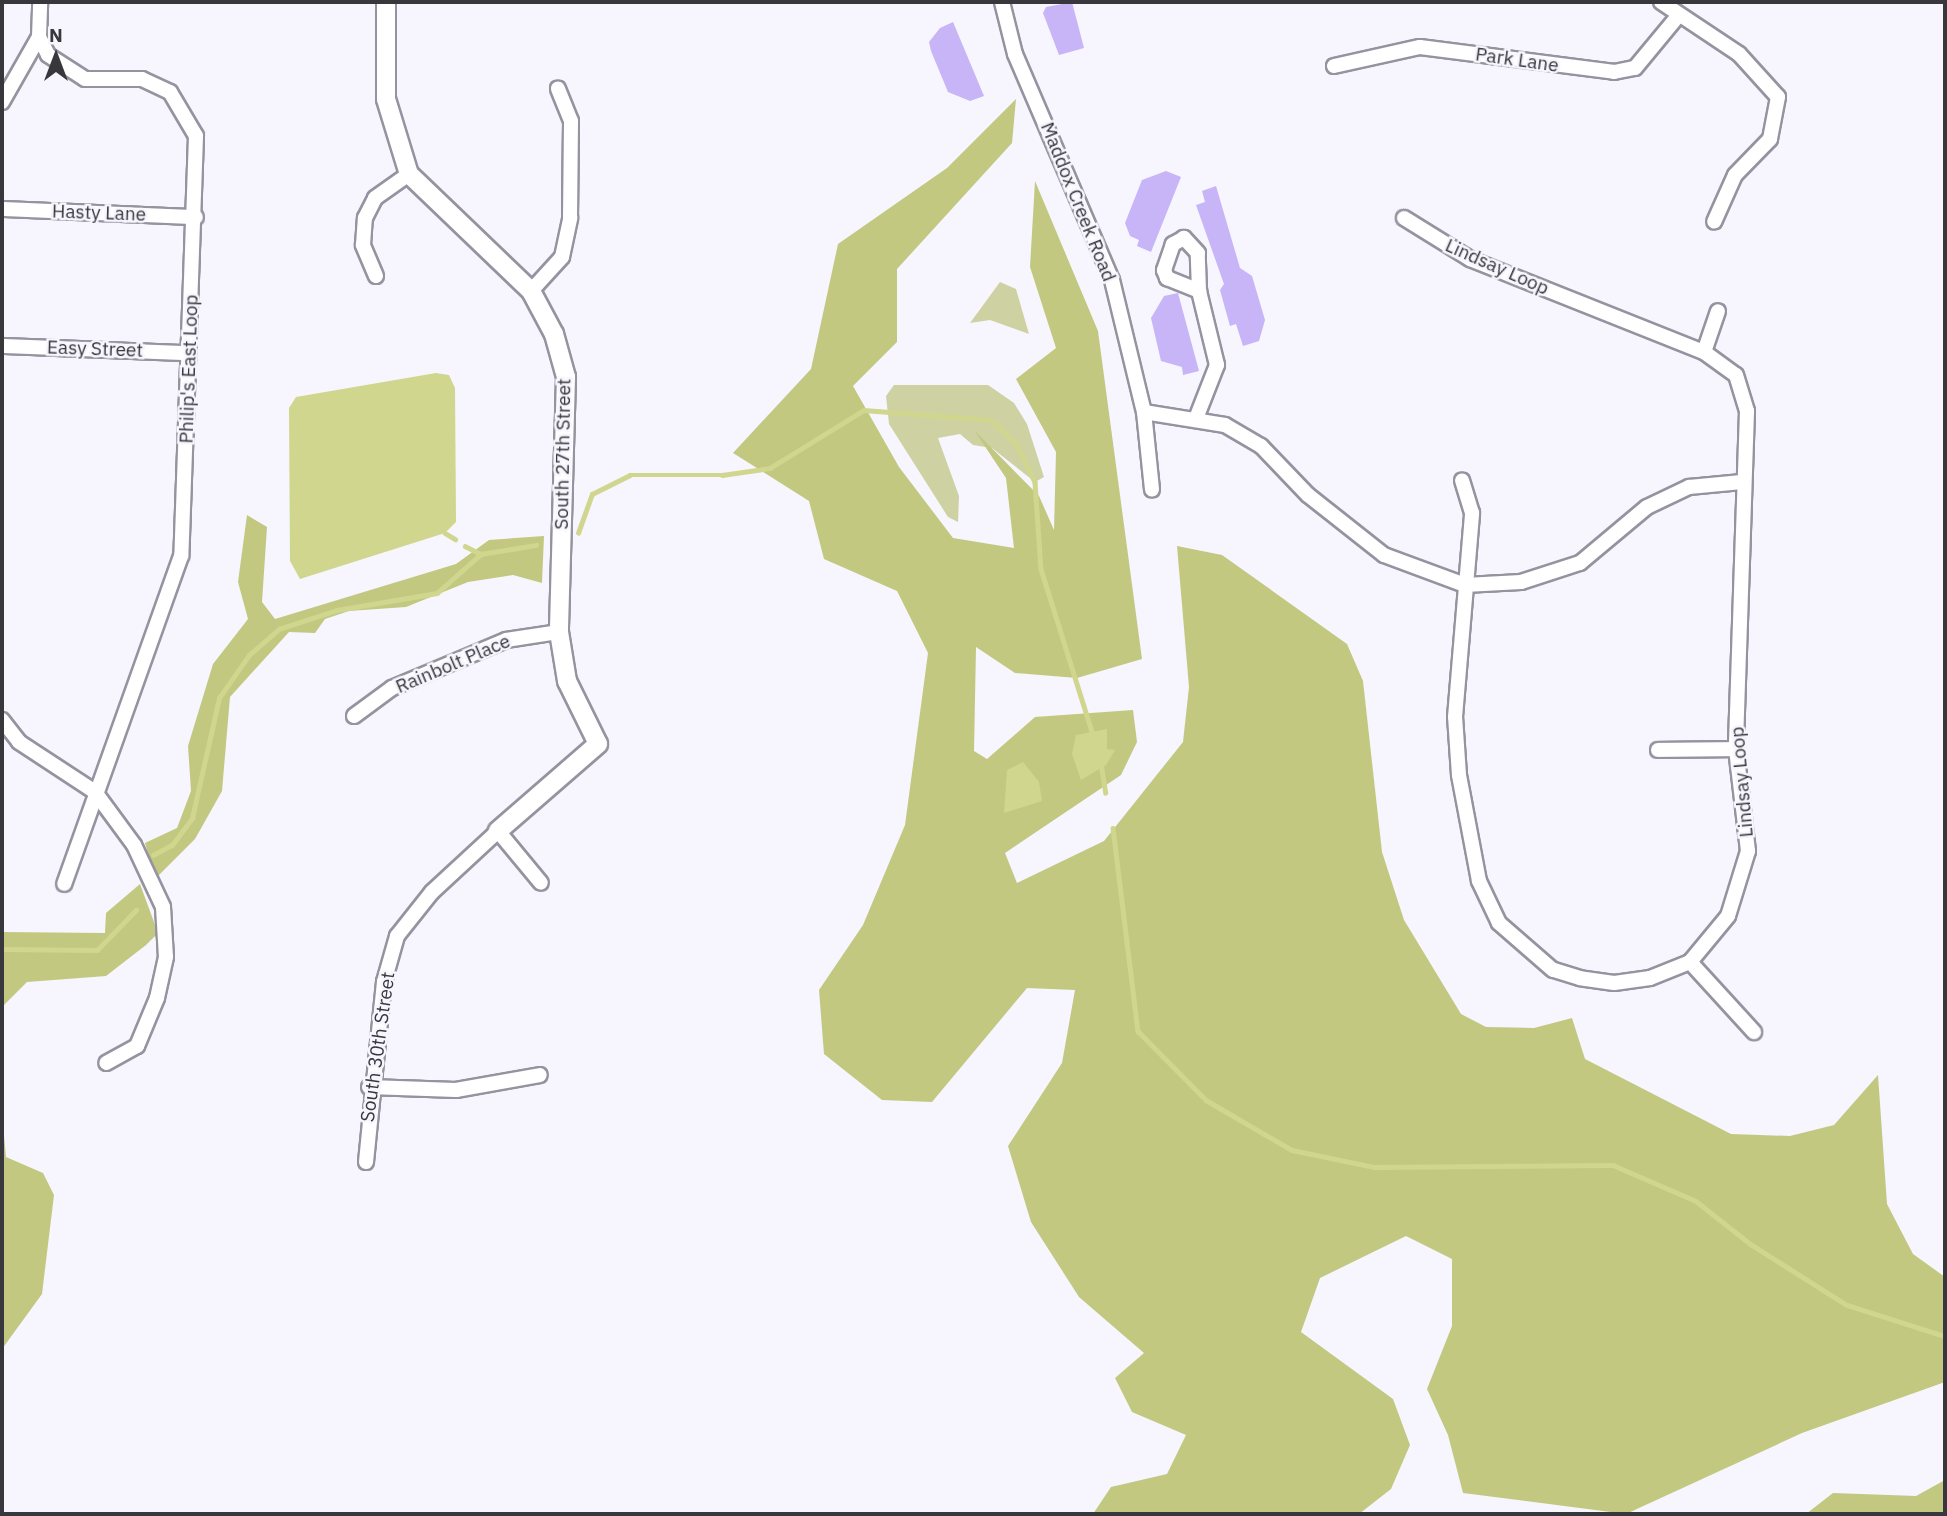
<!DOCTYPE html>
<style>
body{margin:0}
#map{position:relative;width:1947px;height:1516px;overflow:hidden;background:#f7f5fd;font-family:"IBM Plex Sans",sans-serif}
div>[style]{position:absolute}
.green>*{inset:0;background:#ced2a3}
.forest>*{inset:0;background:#c2c880}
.water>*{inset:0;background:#d0d68e}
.stream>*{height:4.5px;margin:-2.25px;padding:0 2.25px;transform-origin:2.25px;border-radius:2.25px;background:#d0d68e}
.building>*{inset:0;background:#c7b5f7}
.roads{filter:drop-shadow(2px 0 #9693a0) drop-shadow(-2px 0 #9693a0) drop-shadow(0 2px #9693a0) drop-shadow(0 -2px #9693a0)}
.minor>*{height:14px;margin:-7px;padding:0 7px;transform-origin:7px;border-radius:7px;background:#fff}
.tertiary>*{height:18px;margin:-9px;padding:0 9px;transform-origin:9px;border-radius:9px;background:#fff}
span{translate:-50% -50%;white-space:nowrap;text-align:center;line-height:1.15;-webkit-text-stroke:5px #f7f5fd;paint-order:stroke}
.street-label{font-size:19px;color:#38373c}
.frame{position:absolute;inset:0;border:4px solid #38373c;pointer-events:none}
.north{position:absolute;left:21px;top:21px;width:70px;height:70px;-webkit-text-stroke:5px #f7f5fd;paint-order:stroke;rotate:0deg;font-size:19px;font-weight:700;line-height:28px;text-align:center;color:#38373c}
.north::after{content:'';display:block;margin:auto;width:24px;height:32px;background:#38373c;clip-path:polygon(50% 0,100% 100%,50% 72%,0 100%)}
</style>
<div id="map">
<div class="green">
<div style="clip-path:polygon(1000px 282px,1016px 289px,1029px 334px,990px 320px,970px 323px)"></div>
<div style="clip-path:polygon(894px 385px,988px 385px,1014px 403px,1027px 424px,1044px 477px,1035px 482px,992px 448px,973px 445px,960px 434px,938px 438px,959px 496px,958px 522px,948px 517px,889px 424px,886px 396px)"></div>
</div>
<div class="forest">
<div style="clip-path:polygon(1016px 99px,1012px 143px,897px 269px,897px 342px,853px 386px,899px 467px,953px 538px,1014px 548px,1006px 478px,974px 430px,1039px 496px,1054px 530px,1056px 452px,1016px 379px,1056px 348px,1030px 267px,1035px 181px,1098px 331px,1142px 659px,1077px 678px,1015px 673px,976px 647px,974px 751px,987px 759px,1035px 717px,1133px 710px,1137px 742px,1121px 775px,1005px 853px,1017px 883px,1104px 841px,1183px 742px,1189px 687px,1177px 546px,1222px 555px,1347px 644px,1363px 681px,1382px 852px,1404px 920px,1461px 1014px,1486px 1027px,1534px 1028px,1572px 1018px,1585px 1059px,1731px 1134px,1790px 1136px,1834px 1125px,1878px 1075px,1887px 1204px,1913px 1254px,1945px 1277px,1945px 1382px,1802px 1433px,1626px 1514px,1463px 1493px,1448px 1435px,1427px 1389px,1452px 1326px,1452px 1259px,1406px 1236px,1320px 1278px,1301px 1332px,1393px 1399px,1410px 1445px,1391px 1489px,1359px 1514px,1093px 1514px,1111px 1487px,1167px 1474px,1186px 1435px,1132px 1412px,1115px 1378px,1144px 1353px,1079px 1297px,1031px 1222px,1008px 1146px,1062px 1063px,1075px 990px,1027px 988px,932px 1102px,882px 1100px,824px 1054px,819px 990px,863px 925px,905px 825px,928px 653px,897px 591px,824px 559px,809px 501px,733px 453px,811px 369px,838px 244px,947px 168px)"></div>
<div style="clip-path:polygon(247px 515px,267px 527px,262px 602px,275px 619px,456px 564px,489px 540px,544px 536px,542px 583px,513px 575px,468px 582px,406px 607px,349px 611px,325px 619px,315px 633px,289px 632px,230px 697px,222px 791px,195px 839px,155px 879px,145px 843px,177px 828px,191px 791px,188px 746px,213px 664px,248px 619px,238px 582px)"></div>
<div style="clip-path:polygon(140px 884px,158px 933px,146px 945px,106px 976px,27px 982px,2px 1007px,2px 932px,105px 933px,106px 913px)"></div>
<div style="clip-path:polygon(2px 1114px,6px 1157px,43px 1173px,54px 1195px,42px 1294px,2px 1349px)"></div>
<div style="clip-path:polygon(1945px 1480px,1945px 1514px,1806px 1514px,1833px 1493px,1916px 1496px)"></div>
</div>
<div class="water">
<div style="clip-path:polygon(436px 373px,449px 375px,455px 388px,456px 522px,445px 533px,300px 579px,290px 561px,289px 408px,296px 397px)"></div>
<div style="clip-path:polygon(1107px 729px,1107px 749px,1115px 750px,1106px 765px,1081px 780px,1072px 754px,1076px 735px)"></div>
<div style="clip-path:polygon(1023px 762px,1039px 782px,1042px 801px,1004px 813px,1007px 770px)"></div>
</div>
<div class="stream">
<div style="left:445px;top:533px;width:12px;rotate:31deg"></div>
<div style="left:578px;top:533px;width:41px;rotate:-70.3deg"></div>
<div style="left:592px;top:494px;width:42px;rotate:-26.6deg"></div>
<div style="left:630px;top:475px;width:92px"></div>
<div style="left:722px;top:475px;width:49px;rotate:-8.3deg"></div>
<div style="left:770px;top:468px;width:110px;rotate:-31.7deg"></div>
<div style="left:864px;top:410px;width:127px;rotate:4.5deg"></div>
<div style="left:991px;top:420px;width:34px;rotate:43deg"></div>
<div style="left:1016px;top:443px;width:43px;rotate:64deg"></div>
<div style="left:1035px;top:482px;width:87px;rotate:86.1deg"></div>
<div style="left:1041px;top:569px;width:174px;rotate:72.6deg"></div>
<div style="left:465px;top:546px;width:18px;rotate:27deg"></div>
<div style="left:1101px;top:763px;width:30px;rotate:81deg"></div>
<div style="left:1113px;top:828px;width:205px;rotate:83deg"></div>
<div style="left:1138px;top:1031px;width:97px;rotate:45.4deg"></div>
<div style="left:1206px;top:1100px;width:99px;rotate:30.2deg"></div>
<div style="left:1292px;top:1150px;width:84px;rotate:11.7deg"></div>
<div style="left:1374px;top:1167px;width:239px;rotate:-0.5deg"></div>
<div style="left:1613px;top:1165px;width:90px;rotate:23.4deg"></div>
<div style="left:1696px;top:1201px;width:71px;rotate:38.2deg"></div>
<div style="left:1752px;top:1245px;width:112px;rotate:32.3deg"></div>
<div style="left:1847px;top:1305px;width:103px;rotate:17.6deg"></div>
<div style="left:153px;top:855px;width:21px;rotate:-28deg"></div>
<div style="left:172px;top:845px;width:34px;rotate:-53deg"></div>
<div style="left:192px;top:818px;width:123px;rotate:-77.3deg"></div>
<div style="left:219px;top:698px;width:52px;rotate:-55.1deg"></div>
<div style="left:249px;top:655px;width:40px;rotate:-41deg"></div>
<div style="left:279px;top:629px;width:61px;rotate:-18.1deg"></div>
<div style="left:337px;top:610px;width:101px;rotate:-9.6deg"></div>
<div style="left:437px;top:593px;width:59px;rotate:-41.6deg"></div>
<div style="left:481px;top:554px;width:56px;rotate:-9.3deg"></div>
<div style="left:2px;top:949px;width:95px;rotate:0.6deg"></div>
<div style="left:97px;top:950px;width:56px;rotate:-45.7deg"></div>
</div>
<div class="building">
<div style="clip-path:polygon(1072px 2px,1084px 48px,1059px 55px,1043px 13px,1046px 7px)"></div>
<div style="clip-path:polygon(953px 22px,984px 96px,970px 101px,948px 92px,931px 51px,929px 42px,940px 28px)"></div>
<div style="clip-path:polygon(1166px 171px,1181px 177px,1151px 252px,1137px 246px,1139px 240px,1130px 236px,1125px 223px,1142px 180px)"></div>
<div style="clip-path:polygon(1216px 186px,1240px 268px,1252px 276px,1265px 320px,1259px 341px,1243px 346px,1236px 324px,1230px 326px,1220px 290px,1224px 284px,1196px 205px,1205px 202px,1202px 191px)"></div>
<div style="clip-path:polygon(1178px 293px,1199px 371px,1183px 375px,1182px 367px,1161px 361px,1151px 318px,1164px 296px)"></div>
</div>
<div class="roads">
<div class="minor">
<div style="left:1002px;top:2px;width:54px;rotate:76deg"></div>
<div style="left:1015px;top:54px;width:246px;rotate:66.8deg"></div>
<div style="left:1112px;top:280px;width:136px;rotate:76.4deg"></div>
<div style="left:1144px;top:412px;width:78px;rotate:84.1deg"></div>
<div style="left:1661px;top:2px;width:94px;rotate:33.7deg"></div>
<div style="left:1739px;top:54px;width:58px;rotate:47.8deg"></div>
<div style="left:1778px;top:97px;width:43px;rotate:100.8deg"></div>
<div style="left:1770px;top:139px;width:50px;rotate:134.2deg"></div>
<div style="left:1735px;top:175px;width:51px;rotate:114.1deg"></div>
<div style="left:39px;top:37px;width:20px;rotate:63deg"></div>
<div style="left:48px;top:55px;width:44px;rotate:33deg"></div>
<div style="left:85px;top:79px;width:57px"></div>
<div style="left:142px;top:79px;width:31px;rotate:25deg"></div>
<div style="left:170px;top:92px;width:51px;rotate:59.4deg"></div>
<div style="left:196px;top:136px;width:420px;rotate:92deg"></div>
<div style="left:181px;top:556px;width:348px;rotate:109.6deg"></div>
<div style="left:1334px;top:66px;width:88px;rotate:-12.5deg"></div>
<div style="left:1420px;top:47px;width:196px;rotate:7.3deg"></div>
<div style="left:1614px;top:72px;width:21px;rotate:-11deg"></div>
<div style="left:1635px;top:68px;width:67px;rotate:-50.4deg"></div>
<div style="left:2px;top:102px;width:75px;rotate:-60.4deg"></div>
<div style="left:39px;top:37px;width:35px;rotate:-88deg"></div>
<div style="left:2px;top:209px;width:194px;rotate:2.4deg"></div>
<div style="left:1404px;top:218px;width:78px;rotate:31.8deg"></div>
<div style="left:1470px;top:259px;width:252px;rotate:21.7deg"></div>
<div style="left:1704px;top:352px;width:39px;rotate:36deg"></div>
<div style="left:1736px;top:375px;width:38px;rotate:73deg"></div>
<div style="left:1747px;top:411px;width:338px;rotate:91.9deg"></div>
<div style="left:1736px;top:749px;width:103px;rotate:83.3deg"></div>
<div style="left:1748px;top:851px;width:68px;rotate:107.1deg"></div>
<div style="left:1728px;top:916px;width:60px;rotate:129.6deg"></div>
<div style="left:1690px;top:962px;width:43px;rotate:158.2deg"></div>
<div style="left:1650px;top:978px;width:36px;rotate:172deg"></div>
<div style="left:1614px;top:983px;width:34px;rotate:-172deg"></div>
<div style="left:1580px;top:978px;width:28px;rotate:-163deg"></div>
<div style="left:1553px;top:970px;width:72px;rotate:-139deg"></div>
<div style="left:1499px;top:923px;width:47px;rotate:-115.5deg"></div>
<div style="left:1479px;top:881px;width:108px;rotate:-100.7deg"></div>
<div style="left:1459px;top:775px;width:58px;rotate:-93.9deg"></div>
<div style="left:1455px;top:717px;width:205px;rotate:-85.2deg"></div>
<div style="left:1472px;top:513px;width:34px;rotate:-107deg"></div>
<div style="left:376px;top:276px;width:34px;rotate:-113deg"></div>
<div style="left:363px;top:245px;width:27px;rotate:-86deg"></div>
<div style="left:365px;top:218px;width:22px;rotate:-63deg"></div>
<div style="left:375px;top:198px;width:42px;rotate:-35.2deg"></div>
<div style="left:531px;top:291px;width:46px;rotate:-47.6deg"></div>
<div style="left:562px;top:257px;width:40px;rotate:-78deg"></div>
<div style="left:570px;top:218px;width:97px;rotate:-89.4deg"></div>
<div style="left:571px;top:121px;width:35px;rotate:-112deg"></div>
<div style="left:2px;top:346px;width:186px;rotate:2.2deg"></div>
<div style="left:1704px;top:352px;width:43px;rotate:-71.1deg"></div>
<div style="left:1144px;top:412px;width:82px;rotate:9.1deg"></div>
<div style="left:1225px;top:425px;width:42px;rotate:30.3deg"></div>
<div style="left:1261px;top:446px;width:68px;rotate:46.2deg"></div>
<div style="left:1308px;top:495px;width:97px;rotate:38.3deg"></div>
<div style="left:1384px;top:555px;width:86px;rotate:20.3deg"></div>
<div style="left:1465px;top:585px;width:56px;rotate:-3.1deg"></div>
<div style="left:1521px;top:582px;width:62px;rotate:-17.9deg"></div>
<div style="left:1580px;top:563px;width:87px;rotate:-39.9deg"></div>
<div style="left:1647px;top:507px;width:47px;rotate:-25.5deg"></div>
<div style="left:1689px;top:487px;width:53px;rotate:-5.4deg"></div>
<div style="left:1197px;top:416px;width:55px;rotate:-68.6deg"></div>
<div style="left:1217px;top:365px;width:76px;rotate:-103.7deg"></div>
<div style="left:1199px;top:291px;width:38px;rotate:-92deg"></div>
<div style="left:1198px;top:253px;width:21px;rotate:-133deg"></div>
<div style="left:1184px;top:238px;width:13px;rotate:151deg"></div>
<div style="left:1173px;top:244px;width:28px;rotate:109deg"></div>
<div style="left:1164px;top:270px;width:9px;rotate:69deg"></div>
<div style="left:1167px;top:278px;width:35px;rotate:22deg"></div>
<div style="left:354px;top:716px;width:47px;rotate:-36.4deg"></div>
<div style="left:392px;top:688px;width:124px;rotate:-22.8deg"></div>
<div style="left:506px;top:640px;width:54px;rotate:-8.6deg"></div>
<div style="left:2px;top:720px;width:28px;rotate:52deg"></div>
<div style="left:19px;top:742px;width:91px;rotate:33.3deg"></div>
<div style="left:95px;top:792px;width:66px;rotate:53.7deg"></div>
<div style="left:134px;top:845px;width:68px;rotate:64.9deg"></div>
<div style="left:163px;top:907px;width:50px;rotate:86.6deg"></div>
<div style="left:166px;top:957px;width:42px;rotate:102.4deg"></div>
<div style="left:157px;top:998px;width:52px;rotate:112.6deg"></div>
<div style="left:137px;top:1046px;width:35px;rotate:151deg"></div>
<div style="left:1658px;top:750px;width:78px;rotate:-0.7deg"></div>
<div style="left:1690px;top:962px;width:95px;rotate:47.6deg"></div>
<div style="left:369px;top:1087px;width:87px;rotate:2deg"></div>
<div style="left:456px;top:1090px;width:85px;rotate:-10.1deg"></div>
<div style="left:366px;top:1162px;width:181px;rotate:-84.3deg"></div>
<div style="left:384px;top:982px;width:48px;rotate:-74.2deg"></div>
<div style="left:397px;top:936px;width:56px;rotate:-51.5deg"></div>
<div style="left:432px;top:892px;width:90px;rotate:-42.7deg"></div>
<div style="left:498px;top:831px;width:67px;rotate:50.4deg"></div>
</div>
<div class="tertiary">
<div style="left:386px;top:2px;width:97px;rotate:90deg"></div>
<div style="left:386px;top:99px;width:78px;rotate:73deg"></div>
<div style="left:409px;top:174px;width:169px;rotate:43.8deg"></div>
<div style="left:531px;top:291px;width:49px;rotate:61.9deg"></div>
<div style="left:554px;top:334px;width:45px;rotate:74.4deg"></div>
<div style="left:566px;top:377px;width:255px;rotate:91.6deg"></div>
<div style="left:559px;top:632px;width:50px;rotate:80.7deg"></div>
<div style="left:567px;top:681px;width:70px;rotate:63.8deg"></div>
<div style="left:598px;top:744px;width:133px;rotate:139deg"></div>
</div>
</div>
<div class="street-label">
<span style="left:1517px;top:60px;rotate:8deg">Park Lane</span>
<span style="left:1078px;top:202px;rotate:68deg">Maddox Creek Road</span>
<span style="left:99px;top:213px;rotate:2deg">Hasty Lane</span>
<span style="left:1497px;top:267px;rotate:24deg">Lindsay Loop</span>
<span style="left:95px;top:349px;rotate:2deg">Easy Street</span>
<span style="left:189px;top:369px;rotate:-88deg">Philip's East Loop</span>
<span style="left:563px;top:454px;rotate:-89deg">South 27th Street</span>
<span style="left:453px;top:664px;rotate:-23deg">Rainbolt Place</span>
<span style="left:1742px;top:782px;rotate:-95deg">Lindsay Loop</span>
<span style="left:378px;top:1047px;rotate:-82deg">South 30th Street</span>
</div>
<div class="frame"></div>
<div class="north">N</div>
</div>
